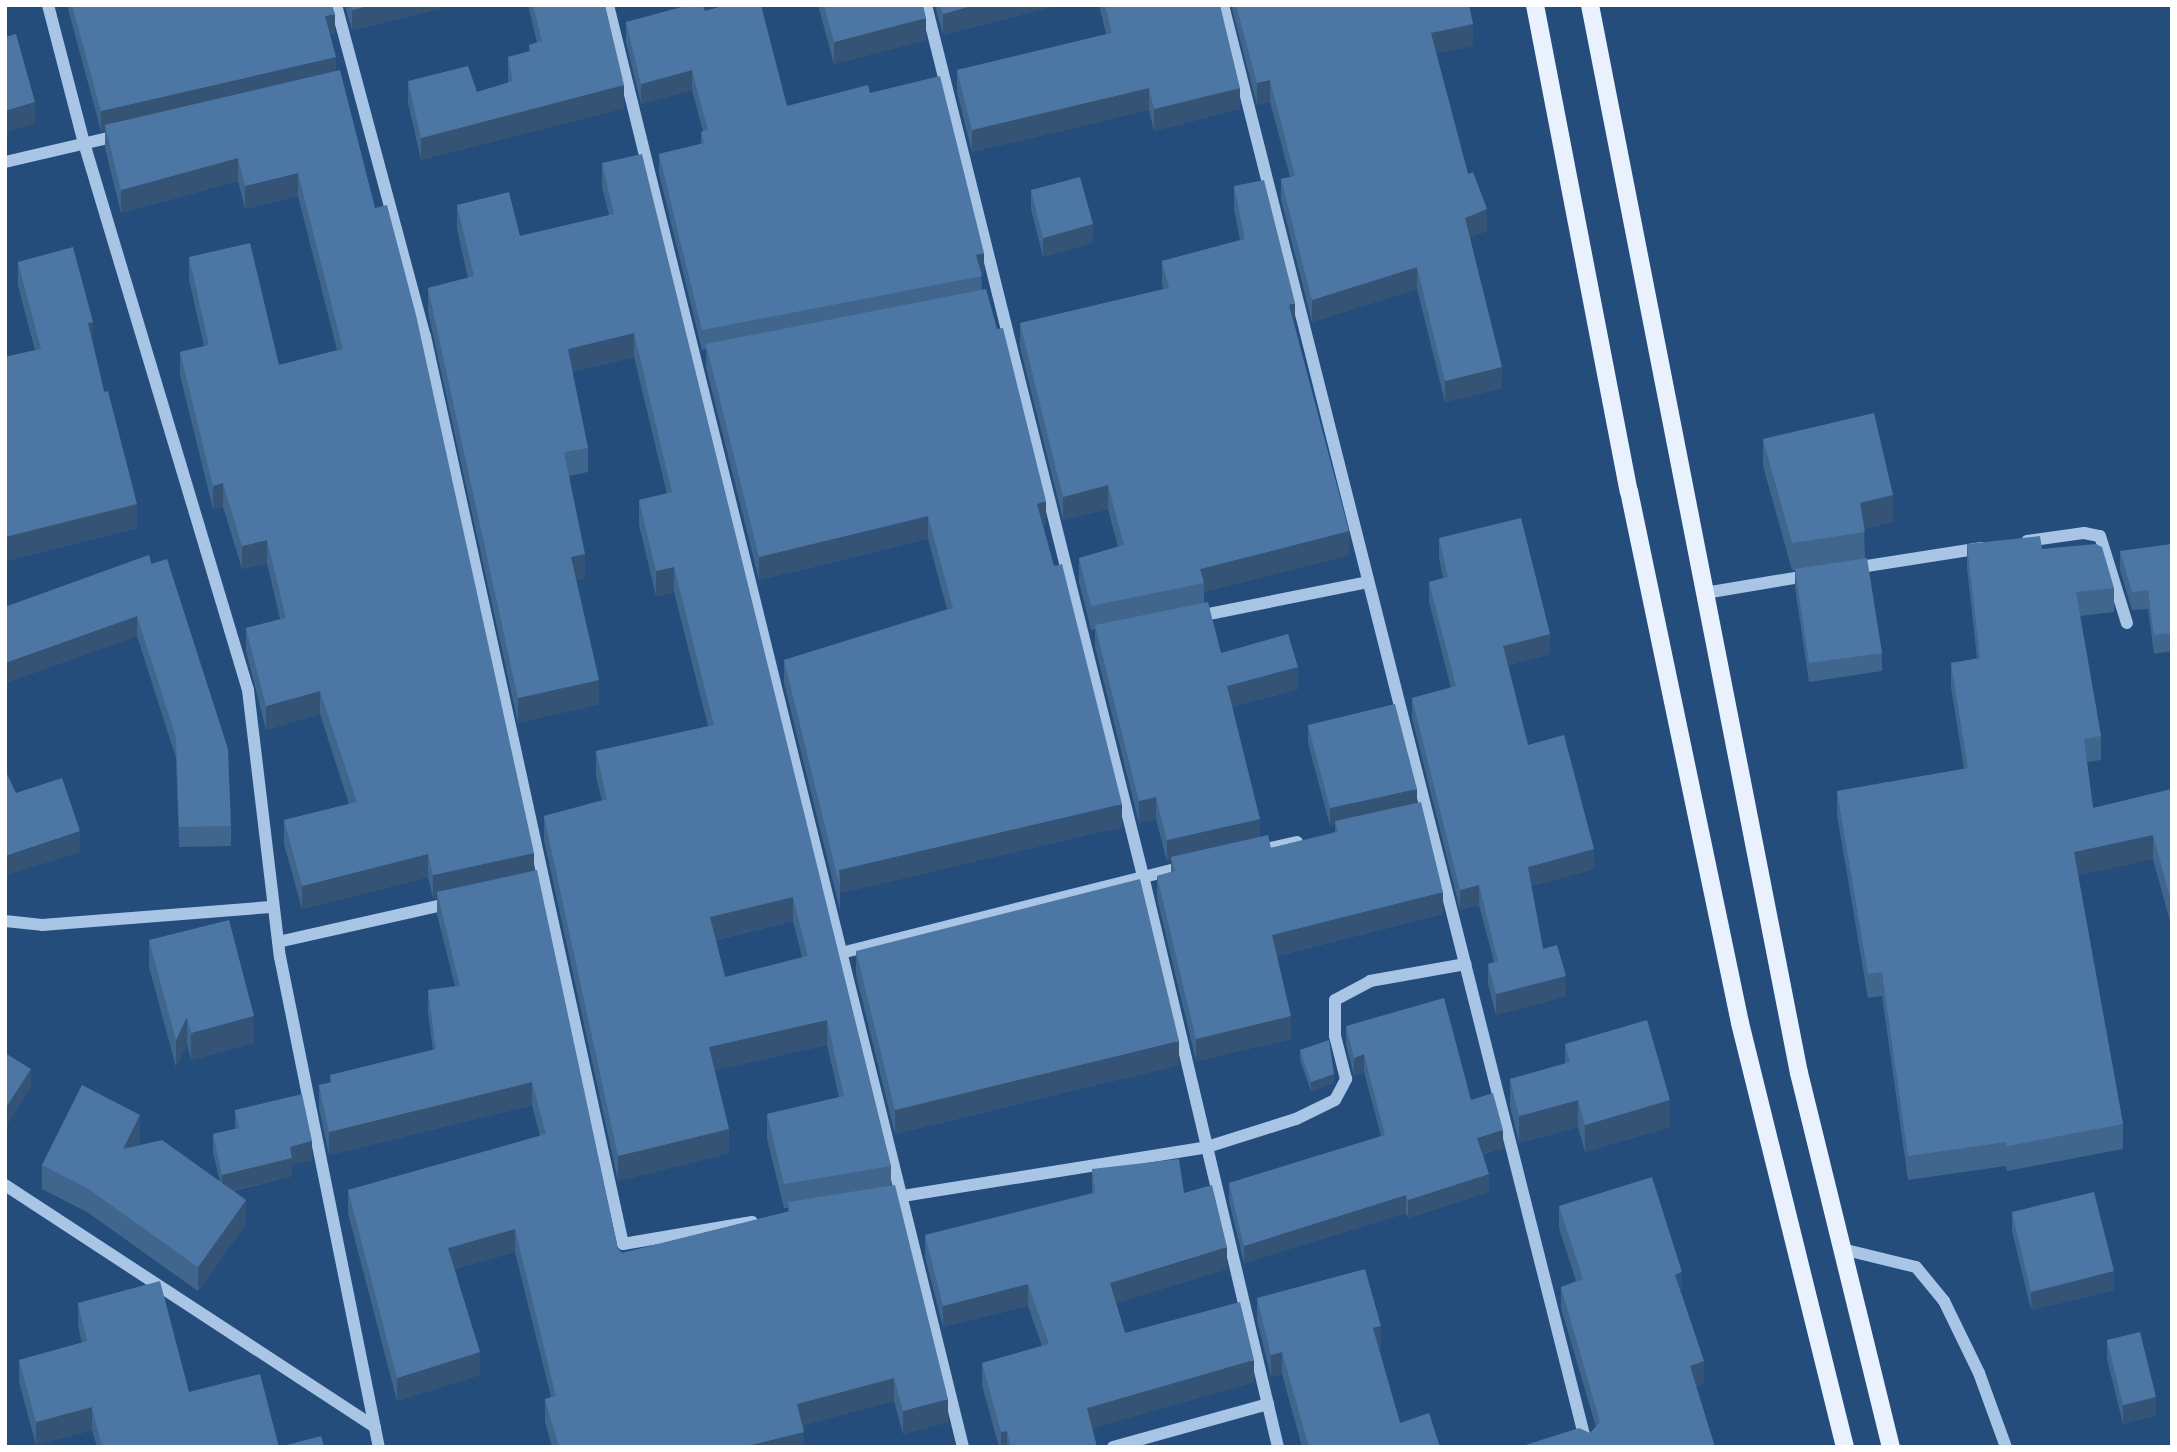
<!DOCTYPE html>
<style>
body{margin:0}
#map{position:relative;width:2177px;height:1452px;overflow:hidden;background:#244d7c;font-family:"Work Sans",sans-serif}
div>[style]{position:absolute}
.minor>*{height:12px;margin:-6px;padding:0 6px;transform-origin:6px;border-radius:6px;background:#a8c5e5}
.major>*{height:18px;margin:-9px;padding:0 9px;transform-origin:9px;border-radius:9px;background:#e8f1fd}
.wall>*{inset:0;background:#41668e}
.shaded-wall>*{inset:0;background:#355374}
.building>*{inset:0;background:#4c77a5}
span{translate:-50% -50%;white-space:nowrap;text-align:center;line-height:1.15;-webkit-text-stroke:6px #244d7c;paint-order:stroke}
.frame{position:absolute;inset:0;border:7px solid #fff;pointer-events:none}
</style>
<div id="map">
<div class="minor">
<div style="left:48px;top:5px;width:143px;rotate:75.4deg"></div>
<div style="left:84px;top:143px;width:571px;rotate:73.31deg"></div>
<div style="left:248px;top:690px;width:269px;rotate:83.2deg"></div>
<div style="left:280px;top:957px;width:500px;rotate:78.6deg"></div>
<div style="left:336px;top:5px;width:343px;rotate:75deg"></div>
<div style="left:425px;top:336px;width:929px;rotate:77.7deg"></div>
<div style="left:623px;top:1244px;width:131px;rotate:-9.7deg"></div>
<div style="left:608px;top:5px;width:1485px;rotate:76.17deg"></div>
<div style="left:926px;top:5px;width:898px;rotate:76.01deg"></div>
<div style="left:1143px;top:876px;width:587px;rotate:76.7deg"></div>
<div style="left:1223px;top:5px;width:1487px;rotate:75.83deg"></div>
<div style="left:5px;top:162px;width:119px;rotate:-13.1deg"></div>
<div style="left:2027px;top:541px;width:58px;rotate:-8deg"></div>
<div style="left:2084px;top:533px;width:16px;rotate:11deg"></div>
<div style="left:2100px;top:536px;width:91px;rotate:72.8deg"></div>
<div style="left:1854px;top:568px;width:129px;rotate:-8.9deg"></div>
<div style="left:1705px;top:593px;width:109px;rotate:-9.5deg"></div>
<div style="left:1194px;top:617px;width:177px;rotate:-11.4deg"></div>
<div style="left:1257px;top:851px;width:41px;rotate:-12.7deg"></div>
<div style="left:5px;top:921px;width:37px;rotate:6deg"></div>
<div style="left:42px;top:925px;width:232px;rotate:-4.5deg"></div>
<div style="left:278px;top:942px;width:177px;rotate:-12.7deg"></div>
<div style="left:845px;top:952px;width:354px;rotate:-14.1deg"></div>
<div style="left:5px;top:1185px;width:442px;rotate:33.2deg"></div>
<div style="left:884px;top:1199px;width:327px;rotate:-9.1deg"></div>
<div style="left:1207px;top:1147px;width:93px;rotate:-17.5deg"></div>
<div style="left:1296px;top:1119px;width:43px;rotate:-26deg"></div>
<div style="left:1335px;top:1100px;width:24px;rotate:-62deg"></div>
<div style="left:1346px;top:1079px;width:44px;rotate:-104.3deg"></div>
<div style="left:1335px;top:1036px;width:36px;rotate:-90deg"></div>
<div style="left:1335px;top:1000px;width:40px;rotate:-28deg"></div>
<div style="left:1370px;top:981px;width:97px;rotate:-10.1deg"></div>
<div style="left:1842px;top:1249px;width:76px;rotate:13.7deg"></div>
<div style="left:1916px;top:1267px;width:44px;rotate:50.5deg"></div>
<div style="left:1944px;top:1301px;width:80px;rotate:64.1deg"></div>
<div style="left:1979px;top:1373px;width:79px;rotate:70deg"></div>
<div style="left:1113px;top:1447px;width:161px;rotate:-15.5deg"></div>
</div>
<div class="major">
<div style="left:1535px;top:5px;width:495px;rotate:79.1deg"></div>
<div style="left:1629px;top:491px;width:543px;rotate:78.21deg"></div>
<div style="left:1740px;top:1023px;width:437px;rotate:76.1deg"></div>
<div style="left:1590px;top:5px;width:1088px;rotate:78.93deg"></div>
<div style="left:1799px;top:1073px;width:385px;rotate:76.2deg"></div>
</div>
<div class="wall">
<div style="clip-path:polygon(evenodd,67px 5px,332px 5px,335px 34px,330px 35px,336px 71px,534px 871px,618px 1249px,622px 1253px,788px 1212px,788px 1208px,784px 1208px,767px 1139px,767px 1114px,839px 1097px,827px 1045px,715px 1070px,729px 1153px,618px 1181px,544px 840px,544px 816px,602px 801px,596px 776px,596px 751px,708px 726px,674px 592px,656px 596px,639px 525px,639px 500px,667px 494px,634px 357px,572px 372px,588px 448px,588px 472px,569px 476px,585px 578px,576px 580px,599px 704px,518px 723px,428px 312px,428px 288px,468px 278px,457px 229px,457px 205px,520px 236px,609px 215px,602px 187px,602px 163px,891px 1166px,891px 1185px,948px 1422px,903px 1434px,894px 1401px,803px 1425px,804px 1447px,552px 1447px,545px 1422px,545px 1399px,551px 1397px,515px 1252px,454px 1269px,480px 1375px,397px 1401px,348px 1213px,348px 1190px,540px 1136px,532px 1105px,329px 1155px,319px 1108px,319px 1085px,330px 1083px,330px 1075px,433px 1050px,428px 1013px,428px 990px,455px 986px,437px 915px,437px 897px,433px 898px,428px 877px,302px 909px,284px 844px,284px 820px,349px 804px,320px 714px,266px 730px,246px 651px,246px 628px,280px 619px,267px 563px,242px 569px,223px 507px,213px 509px,180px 375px,180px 352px,204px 346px,189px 280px,189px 257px,279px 365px,337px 350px,298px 196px,245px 209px,238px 181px,121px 213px,105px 148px,105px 130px,101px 131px,67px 5px,793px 921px,802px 957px,725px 977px,716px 940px,793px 921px)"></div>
<div style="clip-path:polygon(345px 5px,440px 5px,440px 9px,352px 30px)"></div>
<div style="clip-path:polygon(528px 5px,605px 5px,624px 108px,421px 160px,408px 103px,408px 81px,477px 92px,508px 83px,508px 57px,529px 51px,529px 45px,537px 43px)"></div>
<div style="clip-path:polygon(818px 5px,922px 5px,926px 40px,834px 64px)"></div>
<div style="clip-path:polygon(935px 5px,1058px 5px,943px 35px)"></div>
<div style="clip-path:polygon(1099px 5px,1220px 5px,1240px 109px,1154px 131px,1149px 110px,972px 152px,957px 92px,957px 70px,1106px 34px)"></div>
<div style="clip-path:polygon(1231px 5px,1469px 5px,1473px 46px,1436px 53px,1468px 174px,1487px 231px,1470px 237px,1502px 388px,1445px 402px,1417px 289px,1312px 322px,1281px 200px,1281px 179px,1290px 177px,1270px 102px,1257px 105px)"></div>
<div style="clip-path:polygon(705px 11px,787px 106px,870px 93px,984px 273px,981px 273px,982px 290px,1046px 525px,1043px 526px,1122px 827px,840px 893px,840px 910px,784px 683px,784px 660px,947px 609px,928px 539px,759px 580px,706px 367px,706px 349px,702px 350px,659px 174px,659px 154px,701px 144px,701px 132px,703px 131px,692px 90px,641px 104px,626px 42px,626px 22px)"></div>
<div style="clip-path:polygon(1234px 186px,1295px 327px,1349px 555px,1204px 592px,1204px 603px,1221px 653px,1298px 689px,1232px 707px,1260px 837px,1271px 848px,1335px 832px,1335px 825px,1330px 826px,1308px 743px,1308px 725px,1417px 803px,1443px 914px,1277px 956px,1291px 1039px,1196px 1061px,1157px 898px,1157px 876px,1171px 872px,1171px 861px,1167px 862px,1156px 819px,1139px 823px,1095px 647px,1095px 629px,1091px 630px,1079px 582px,1079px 558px,1118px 547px,1108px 509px,1063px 520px,1020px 347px,1020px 323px,1163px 289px,1162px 285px,1162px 261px,1240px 240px,1234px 209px)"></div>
<div style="clip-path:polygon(1031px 190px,1093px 243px,1043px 257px,1031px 209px)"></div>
<div style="clip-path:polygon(18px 262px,93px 344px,137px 528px,5px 561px,5px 357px,35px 350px,18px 286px)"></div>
<div style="clip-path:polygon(1763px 439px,1893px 522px,1864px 529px,1865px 558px,1882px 653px,1882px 671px,1809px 682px,1795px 588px,1795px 570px,1792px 570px,1763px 466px)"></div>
<div style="clip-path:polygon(1439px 538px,1550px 654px,1508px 665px,1528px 745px,1594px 869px,1531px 886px,1543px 949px,1566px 996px,1496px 1015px,1488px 984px,1488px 964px,1494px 962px,1479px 905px,1460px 910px,1412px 718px,1412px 698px,1451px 688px,1429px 602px,1429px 582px,1443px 578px,1439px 558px)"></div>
<div style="clip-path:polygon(1967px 544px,2042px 549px,2114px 588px,2114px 612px,2080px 616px,2101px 736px,2101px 760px,2087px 762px,2093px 808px,2172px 789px,2172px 929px,2153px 859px,2078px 875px,2123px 1124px,2123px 1149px,2007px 1171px,2006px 1166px,1908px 1180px,1882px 996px,1868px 998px,1837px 815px,1837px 791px,1964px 769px,1951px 687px,1951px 663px,1977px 659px,1967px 568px)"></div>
<div style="clip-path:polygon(2172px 544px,2172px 651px,2154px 654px,2148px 609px,2132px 610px,2120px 570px,2120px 551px)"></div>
<div style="clip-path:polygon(149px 555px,231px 826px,231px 846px,179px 847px,176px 758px,137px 636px,5px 683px,5px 607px)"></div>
<div style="clip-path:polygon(149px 940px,254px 1043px,191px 1060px,187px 1044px,176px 1067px,149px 967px)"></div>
<div style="clip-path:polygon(856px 951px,1179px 1065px,895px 1134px,856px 975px)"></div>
<div style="clip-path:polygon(1346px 1026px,1471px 1100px,1503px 1148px,1483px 1154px,1489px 1192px,1408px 1218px,1406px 1213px,1244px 1263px,1229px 1201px,1229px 1183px,1381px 1136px,1364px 1072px,1354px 1076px,1346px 1044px)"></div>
<div style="clip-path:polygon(1565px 1044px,1670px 1127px,1585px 1152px,1578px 1127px,1519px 1143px,1510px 1106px,1510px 1079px,1565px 1064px)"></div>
<div style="clip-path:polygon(1300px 1050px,1334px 1083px,1311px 1091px,1300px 1060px)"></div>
<div style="clip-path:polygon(235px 1110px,312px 1160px,292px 1164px,292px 1176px,233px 1191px,246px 1224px,198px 1291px,87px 1212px,42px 1189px,42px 1165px,140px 1139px,137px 1146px,220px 1181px,213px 1153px,213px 1134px,235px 1129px)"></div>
<div style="clip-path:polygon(1092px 1169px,1184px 1193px,1227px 1269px,1116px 1303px,1125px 1333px,1254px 1382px,1092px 1428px,1097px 1447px,999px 1447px,982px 1385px,982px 1363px,1042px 1346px,1028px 1306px,943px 1327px,925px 1257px,925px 1235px,1092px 1193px)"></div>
<div style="clip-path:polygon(1559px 1206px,1682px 1294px,1704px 1383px,1590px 1433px,1596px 1427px,1561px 1308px,1561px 1287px,1576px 1281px,1559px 1228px)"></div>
<div style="clip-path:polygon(2012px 1212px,2114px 1290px,2031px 1310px,2012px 1231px)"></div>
<div style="clip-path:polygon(1257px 1298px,1381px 1348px,1378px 1349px,1400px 1423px,1440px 1447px,1302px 1447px,1282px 1374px,1271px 1377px,1257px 1320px)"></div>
<div style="clip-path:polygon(78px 1303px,189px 1392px,279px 1447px,97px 1447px,92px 1430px,36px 1445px,19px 1382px,19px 1360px,82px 1343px,78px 1326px)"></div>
<div style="clip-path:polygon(2107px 1340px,2156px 1415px,2123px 1424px,2107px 1359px)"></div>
</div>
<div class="shaded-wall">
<div style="clip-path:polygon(372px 5px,440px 5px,440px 9px,352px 30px,352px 10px)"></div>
<div style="clip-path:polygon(975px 5px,1058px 5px,943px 35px,943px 14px)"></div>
<div style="clip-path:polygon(335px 14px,335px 34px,325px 36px,325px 16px)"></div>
<div style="clip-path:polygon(926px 18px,926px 40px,834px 64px,834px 42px)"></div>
<div style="clip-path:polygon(1473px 24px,1473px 46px,1431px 54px,1431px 33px)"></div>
<div style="clip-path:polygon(336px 57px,336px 76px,105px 125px,105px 130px,101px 131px,101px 111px)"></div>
<div style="clip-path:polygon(692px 70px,692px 90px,641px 104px,641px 84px)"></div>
<div style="clip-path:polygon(1270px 80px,1270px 102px,1257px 105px,1257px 83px)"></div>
<div style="clip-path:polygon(624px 85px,624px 108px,421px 160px,421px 138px)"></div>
<div style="clip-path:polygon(1149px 88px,1149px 110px,972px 152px,972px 130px)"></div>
<div style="clip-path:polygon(1240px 88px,1240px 109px,1154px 131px,1154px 109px)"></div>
<div style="clip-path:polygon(35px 102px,35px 124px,5px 132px,5px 111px)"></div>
<div style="clip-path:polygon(238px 158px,238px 181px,121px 213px,121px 190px)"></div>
<div style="clip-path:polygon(298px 173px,298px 196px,245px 209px,245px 186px)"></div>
<div style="clip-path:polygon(1487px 209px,1487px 231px,1465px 239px,1465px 218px)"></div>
<div style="clip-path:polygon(1093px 224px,1093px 243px,1043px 257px,1043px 238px)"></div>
<div style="clip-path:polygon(984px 253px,984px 273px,976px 274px,976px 255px)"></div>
<div style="clip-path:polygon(1417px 267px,1417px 289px,1312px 322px,1312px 300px)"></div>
<div style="clip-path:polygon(1295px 303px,1295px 327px,1289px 305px)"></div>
<div style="clip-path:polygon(93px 322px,93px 346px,88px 323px)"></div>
<div style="clip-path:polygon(634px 333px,634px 357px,568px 373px,568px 349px)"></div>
<div style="clip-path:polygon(1502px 367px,1502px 388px,1445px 402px,1445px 381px)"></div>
<div style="clip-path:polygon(223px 483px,223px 507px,213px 509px,213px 486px)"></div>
<div style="clip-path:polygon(1108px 485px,1108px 509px,1063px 520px,1063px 497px)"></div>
<div style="clip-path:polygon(1893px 495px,1893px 522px,1860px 530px,1860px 503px)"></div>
<div style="clip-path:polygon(1046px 501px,1046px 525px,1037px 527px,1037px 504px)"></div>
<div style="clip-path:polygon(137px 504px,137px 528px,5px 561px,5px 537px)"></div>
<div style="clip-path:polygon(928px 516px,928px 539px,759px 580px,759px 557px)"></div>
<div style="clip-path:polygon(1349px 531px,1349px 555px,1204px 592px,1204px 583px,1200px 569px)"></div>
<div style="clip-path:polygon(267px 540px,267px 563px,242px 569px,242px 546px)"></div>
<div style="clip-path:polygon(585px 554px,585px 578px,571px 581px,571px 557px)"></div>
<div style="clip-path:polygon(674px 567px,674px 592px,656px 596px,656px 571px)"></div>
<div style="clip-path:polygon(137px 616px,137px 636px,5px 683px,5px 663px)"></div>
<div style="clip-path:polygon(1550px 634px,1550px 654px,1503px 666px,1503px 646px)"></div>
<div style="clip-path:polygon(1298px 667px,1298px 689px,1227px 708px,1227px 686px)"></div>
<div style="clip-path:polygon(599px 680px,599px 704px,518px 723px,518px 698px)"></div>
<div style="clip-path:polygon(320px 691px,320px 714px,266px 730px,266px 706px)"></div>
<div style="clip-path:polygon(1417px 789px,1417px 807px,1335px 821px,1335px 825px,1330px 826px,1330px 808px)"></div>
<div style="clip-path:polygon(1156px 797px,1156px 819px,1139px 823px,1139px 801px)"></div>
<div style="clip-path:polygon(1122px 804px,1122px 827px,840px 893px,839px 870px)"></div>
<div style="clip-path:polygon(1260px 819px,1260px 841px,1171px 857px,1171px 861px,1167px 862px,1167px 840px)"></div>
<div style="clip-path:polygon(80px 831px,80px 852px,5px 876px,5px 856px)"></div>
<div style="clip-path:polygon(2153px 835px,2153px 859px,2074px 876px,2074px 852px)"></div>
<div style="clip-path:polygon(1594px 849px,1594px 869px,1528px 887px,1528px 867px)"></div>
<div style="clip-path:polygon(534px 853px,534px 876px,437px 892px,437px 897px,433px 898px,433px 875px)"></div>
<div style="clip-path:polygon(428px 854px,428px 877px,302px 909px,302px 886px)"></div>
<div style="clip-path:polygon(1479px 885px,1479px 905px,1460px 910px,1460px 890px)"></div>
<div style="clip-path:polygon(1443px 892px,1443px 914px,1272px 957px,1272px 935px)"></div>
<div style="clip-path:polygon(793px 897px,793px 921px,710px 941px,710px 917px)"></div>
<div style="clip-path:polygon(1566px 976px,1566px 996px,1496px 1015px,1496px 994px)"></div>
<div style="clip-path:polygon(254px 1016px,254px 1043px,191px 1060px,191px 1033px)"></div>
<div style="clip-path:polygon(1291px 1016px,1291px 1039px,1196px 1061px,1196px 1039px)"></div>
<div style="clip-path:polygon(187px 1017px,187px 1044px,176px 1067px,176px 1040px)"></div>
<div style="clip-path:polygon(827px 1020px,827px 1045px,709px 1072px,709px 1047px)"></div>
<div style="clip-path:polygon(1179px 1041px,1179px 1065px,895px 1134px,895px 1110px)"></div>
<div style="clip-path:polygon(1364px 1054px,1364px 1072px,1354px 1076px,1354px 1058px)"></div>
<div style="clip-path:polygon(31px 1069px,31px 1088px,5px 1128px,5px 1109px)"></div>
<div style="clip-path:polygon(1334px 1074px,1334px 1083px,1311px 1091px,1311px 1082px)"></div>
<div style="clip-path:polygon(532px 1082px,532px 1105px,329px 1155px,329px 1132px)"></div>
<div style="clip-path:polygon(1578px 1100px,1578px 1127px,1519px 1143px,1519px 1116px)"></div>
<div style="clip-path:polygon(1670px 1100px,1670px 1127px,1585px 1152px,1585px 1125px)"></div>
<div style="clip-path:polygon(140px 1115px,140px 1139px,123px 1173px,123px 1149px)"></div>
<div style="clip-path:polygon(729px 1129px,729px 1153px,618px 1181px,618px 1156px)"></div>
<div style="clip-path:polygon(1503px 1130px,1503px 1148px,1477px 1155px,1477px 1138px)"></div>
<div style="clip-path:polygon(312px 1141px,312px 1160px,292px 1164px,292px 1176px,222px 1193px,222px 1175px,290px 1147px)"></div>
<div style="clip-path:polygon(1489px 1174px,1489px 1192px,1408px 1218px,1408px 1200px)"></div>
<div style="clip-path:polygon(1406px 1195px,1406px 1213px,1244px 1263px,1244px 1246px)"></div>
<div style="clip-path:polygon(246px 1200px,246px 1224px,198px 1291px,198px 1267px)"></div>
<div style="clip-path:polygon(515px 1229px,515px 1252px,448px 1271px,448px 1248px)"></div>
<div style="clip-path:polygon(1227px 1247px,1227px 1269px,1110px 1305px,1110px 1283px)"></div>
<div style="clip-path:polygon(2114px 1271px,2114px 1290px,2031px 1310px,2031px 1292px)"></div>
<div style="clip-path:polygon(1682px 1272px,1682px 1294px,1675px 1275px)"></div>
<div style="clip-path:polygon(1028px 1284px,1028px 1306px,943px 1327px,943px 1306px)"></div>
<div style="clip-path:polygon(1381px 1326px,1381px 1348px,1373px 1350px,1373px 1328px)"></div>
<div style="clip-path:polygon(480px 1352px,480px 1375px,397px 1401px,397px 1378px)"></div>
<div style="clip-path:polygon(1282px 1352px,1282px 1374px,1271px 1377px,1271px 1355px)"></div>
<div style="clip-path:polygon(1254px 1360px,1254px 1382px,1087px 1430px,1087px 1408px)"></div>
<div style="clip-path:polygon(1704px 1361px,1704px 1383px,1690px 1388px,1690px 1366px)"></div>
<div style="clip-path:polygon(894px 1378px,894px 1401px,797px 1427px,797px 1404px)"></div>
<div style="clip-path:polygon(2156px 1397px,2156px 1415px,2123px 1424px,2123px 1405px)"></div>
<div style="clip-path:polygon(948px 1399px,948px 1422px,903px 1434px,903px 1411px)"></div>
<div style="clip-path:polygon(92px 1407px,92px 1430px,36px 1445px,36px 1422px)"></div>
<div style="clip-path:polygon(1007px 1431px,1007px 1447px,1001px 1447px,1001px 1432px)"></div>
<div style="clip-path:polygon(804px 1432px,804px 1447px,743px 1447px)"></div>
</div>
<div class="building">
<div style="clip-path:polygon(72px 5px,332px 5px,335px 14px,325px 16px,336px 57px,101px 111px)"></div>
<div style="clip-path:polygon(350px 5px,372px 5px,352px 10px)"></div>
<div style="clip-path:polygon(533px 5px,605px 5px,624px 85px,421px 138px,408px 81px,468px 66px,477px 92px,513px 81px,508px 57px,531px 51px,529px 45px,542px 41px)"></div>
<div style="clip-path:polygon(689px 5px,703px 5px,705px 11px,726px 5px,761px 5px,787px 106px,868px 85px,870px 93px,940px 76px,984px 253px,976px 255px,982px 276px,702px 330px,659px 154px,704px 143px,701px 132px,708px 130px,692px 70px,641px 84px,626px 22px)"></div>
<div style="clip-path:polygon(824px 5px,923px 5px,926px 18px,834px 42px)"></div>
<div style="clip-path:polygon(940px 5px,975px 5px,943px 14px)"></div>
<div style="clip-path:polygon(1105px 5px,1220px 5px,1240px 88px,1154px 109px,1149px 88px,972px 130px,957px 70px,1112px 33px)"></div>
<div style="clip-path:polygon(1236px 5px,1469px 5px,1473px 24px,1431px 33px,1468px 174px,1473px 172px,1487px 209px,1465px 218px,1502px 367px,1445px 381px,1417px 267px,1312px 300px,1281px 179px,1295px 176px,1270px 80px,1257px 83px)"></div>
<div style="clip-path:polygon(16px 34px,35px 102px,5px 111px,5px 37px)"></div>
<div style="clip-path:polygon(340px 70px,375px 208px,387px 205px,416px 315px,534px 853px,433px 875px,428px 854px,302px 886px,284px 820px,357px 802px,320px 691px,266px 706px,246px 628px,286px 618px,267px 540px,242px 546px,223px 483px,213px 486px,180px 352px,209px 345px,189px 257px,250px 243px,279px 365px,343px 349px,298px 173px,245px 186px,238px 158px,121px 190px,105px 125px)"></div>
<div style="clip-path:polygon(evenodd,642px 154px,891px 1166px,784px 1184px,767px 1114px,844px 1096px,827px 1020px,709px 1047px,729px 1129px,618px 1156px,544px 816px,607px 799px,596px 751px,714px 725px,674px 567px,656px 571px,639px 500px,672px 492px,634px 333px,568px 349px,588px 448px,564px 452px,585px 554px,571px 557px,599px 680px,518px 698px,428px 288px,474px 276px,457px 205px,509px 192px,520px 236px,614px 214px,602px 163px,642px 154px,793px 897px,808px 956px,725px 977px,710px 917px,793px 897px)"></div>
<div style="clip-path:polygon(1080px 177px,1093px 224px,1043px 238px,1031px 190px)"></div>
<div style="clip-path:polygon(1264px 180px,1295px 303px,1289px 305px,1349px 531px,1200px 569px,1204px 583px,1091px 606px,1079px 558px,1124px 545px,1108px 485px,1063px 497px,1020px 323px,1169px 288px,1162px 261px,1245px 239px,1234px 186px)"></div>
<div style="clip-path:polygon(73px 247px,93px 322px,88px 323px,104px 392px,108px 391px,137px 504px,5px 537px,5px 357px,41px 349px,18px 262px)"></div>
<div style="clip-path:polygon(986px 289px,997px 329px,1003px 328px,1046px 501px,1037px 504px,1054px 566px,1062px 564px,1122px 804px,839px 870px,840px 887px,784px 660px,953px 608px,928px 516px,759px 557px,706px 344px)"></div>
<div style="clip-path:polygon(1874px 413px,1893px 495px,1860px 503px,1865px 532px,1792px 543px,1763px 439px)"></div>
<div style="clip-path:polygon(1521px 518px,1550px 634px,1503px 646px,1528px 745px,1564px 735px,1594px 849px,1528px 867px,1543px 949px,1557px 945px,1566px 976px,1496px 994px,1488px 964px,1498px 961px,1479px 885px,1460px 890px,1412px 698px,1456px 686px,1429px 582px,1448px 577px,1439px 538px)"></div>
<div style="clip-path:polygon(2040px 536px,2042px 549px,2096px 544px,2102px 547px,2114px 588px,2076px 592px,2101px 736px,2084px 739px,2093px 808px,2172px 789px,2172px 904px,2153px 835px,2074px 852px,2123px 1124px,2007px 1146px,2006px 1142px,1908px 1156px,1882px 972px,1868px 974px,1837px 791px,1968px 768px,1951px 663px,1980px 658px,1967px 544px)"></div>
<div style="clip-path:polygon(2172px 544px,2172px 633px,2154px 635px,2148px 590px,2132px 592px,2120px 551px)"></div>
<div style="clip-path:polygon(149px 555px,151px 564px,167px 559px,228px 749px,231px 826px,179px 827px,176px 737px,137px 616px,5px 663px,5px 607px)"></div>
<div style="clip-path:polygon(1867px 558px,1882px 653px,1809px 663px,1795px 569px)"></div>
<div style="clip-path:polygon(1208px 602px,1221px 653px,1288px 634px,1298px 667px,1227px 686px,1260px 819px,1167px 840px,1156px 797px,1139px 801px,1095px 625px)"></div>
<div style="clip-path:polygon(1395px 704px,1417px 789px,1330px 808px,1308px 725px)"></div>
<div style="clip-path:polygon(5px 770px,16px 793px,62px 778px,80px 831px,5px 856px)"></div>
<div style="clip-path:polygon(1421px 802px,1443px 892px,1272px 935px,1291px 1016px,1196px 1039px,1157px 876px,1175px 871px,1171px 857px,1268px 835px,1271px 848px,1338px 832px,1335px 821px)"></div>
<div style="clip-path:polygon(537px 870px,618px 1249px,622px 1253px,790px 1211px,788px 1202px,895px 1185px,948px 1399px,903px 1411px,894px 1378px,797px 1404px,804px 1432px,743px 1447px,559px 1447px,545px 1399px,556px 1396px,515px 1229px,448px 1248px,480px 1352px,397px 1378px,348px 1190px,546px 1134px,532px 1082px,329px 1132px,319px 1085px,332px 1082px,330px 1075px,436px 1049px,428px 990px,460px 986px,437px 892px)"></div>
<div style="clip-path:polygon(1140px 879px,1179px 1041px,895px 1110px,856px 951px)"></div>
<div style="clip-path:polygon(229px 920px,254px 1016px,191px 1033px,187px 1017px,176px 1040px,149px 940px)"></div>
<div style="clip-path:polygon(1444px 998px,1471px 1100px,1493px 1093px,1503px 1130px,1477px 1138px,1489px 1174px,1408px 1200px,1406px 1195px,1244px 1246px,1229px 1183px,1385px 1135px,1364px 1054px,1354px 1058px,1346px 1026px)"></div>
<div style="clip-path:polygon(1647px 1020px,1670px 1100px,1585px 1125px,1578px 1100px,1519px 1116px,1510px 1079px,1570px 1062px,1565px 1044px)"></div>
<div style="clip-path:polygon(1329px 1040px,1334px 1074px,1311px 1082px,1300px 1050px)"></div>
<div style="clip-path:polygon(5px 1053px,31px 1069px,5px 1109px)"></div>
<div style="clip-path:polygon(82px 1085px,140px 1115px,123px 1149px,162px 1140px,246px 1200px,198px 1267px,87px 1188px,42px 1165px)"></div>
<div style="clip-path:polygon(302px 1094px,312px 1141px,290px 1147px,292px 1158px,222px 1175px,213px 1134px,239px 1128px,235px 1110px)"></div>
<div style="clip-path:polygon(1179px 1159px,1184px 1193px,1212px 1185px,1227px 1247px,1110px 1283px,1125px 1333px,1240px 1302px,1254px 1360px,1087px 1408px,1097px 1447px,1011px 1447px,1007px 1431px,1001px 1432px,982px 1363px,1049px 1344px,1028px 1284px,943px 1306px,925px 1235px,1095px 1193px,1092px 1169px)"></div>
<div style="clip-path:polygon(1652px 1177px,1682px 1272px,1675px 1275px,1704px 1361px,1690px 1366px,1715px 1447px,1519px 1447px,1579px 1428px,1590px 1433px,1600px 1422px,1561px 1287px,1583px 1279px,1559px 1206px)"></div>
<div style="clip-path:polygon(2094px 1192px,2114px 1271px,2031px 1292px,2012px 1212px)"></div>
<div style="clip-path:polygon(1365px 1269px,1381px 1326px,1373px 1328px,1400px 1423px,1429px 1413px,1440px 1447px,1309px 1447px,1282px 1352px,1271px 1355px,1257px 1298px)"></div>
<div style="clip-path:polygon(160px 1281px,189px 1392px,260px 1374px,279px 1447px,102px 1447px,92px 1407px,36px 1422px,19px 1360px,87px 1341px,78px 1303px)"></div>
<div style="clip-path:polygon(2140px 1332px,2156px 1397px,2123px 1405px,2107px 1340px)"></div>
<div style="clip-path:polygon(321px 1436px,324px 1447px,279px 1447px)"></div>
</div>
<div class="frame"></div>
</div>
